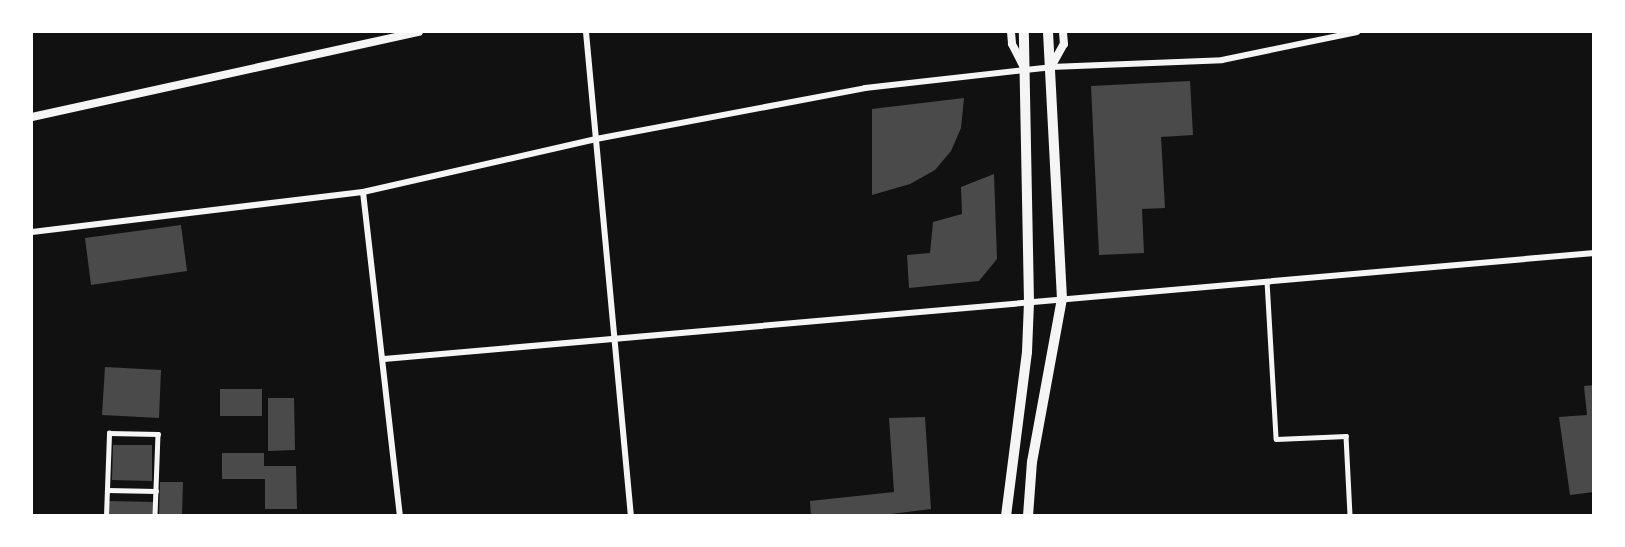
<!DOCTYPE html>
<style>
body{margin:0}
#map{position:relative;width:1625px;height:547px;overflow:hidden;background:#111;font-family:Cabin,sans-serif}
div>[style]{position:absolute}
.building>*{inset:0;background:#4a4a4a}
.pedestrian>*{height:4.5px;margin:-2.25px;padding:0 2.25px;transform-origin:2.25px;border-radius:2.25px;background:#f5f5f5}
.minor>*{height:6px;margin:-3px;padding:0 3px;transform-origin:3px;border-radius:3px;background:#f5f5f5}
.tertiary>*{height:8px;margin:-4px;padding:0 4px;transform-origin:4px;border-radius:4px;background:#f5f5f5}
.primary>*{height:10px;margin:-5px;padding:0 5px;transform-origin:5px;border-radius:5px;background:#f5f5f5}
span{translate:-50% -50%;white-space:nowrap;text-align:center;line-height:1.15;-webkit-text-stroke:7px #fff;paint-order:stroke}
.frame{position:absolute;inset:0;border:33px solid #fff;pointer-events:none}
</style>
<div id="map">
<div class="building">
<div style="clip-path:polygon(1190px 81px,1193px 135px,1161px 137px,1165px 208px,1142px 209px,1144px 253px,1099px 255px,1091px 86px)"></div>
<div style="clip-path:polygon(964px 98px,961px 128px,951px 151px,935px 170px,910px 184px,872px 195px,872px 109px)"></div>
<div style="clip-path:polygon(994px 174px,997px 259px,979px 281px,909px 288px,907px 255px,930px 253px,933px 222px,962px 214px,961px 187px)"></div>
<div style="clip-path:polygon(181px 225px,187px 271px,91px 285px,85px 238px)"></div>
<div style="clip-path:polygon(105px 367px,161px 370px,159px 418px,102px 415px)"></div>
<div style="clip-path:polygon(1594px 385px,1594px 492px,1570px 495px,1559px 417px,1587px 415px,1584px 386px)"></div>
<div style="clip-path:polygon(220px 389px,262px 389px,262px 416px,220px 416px)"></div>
<div style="clip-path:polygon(268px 398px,294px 398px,295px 450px,268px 451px)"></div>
<div style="clip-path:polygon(925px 417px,931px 509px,875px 516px,811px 516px,810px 501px,894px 492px,889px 418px)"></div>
<div style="clip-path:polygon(113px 445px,152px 445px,152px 481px,112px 480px)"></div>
<div style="clip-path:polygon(222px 453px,264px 453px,264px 466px,296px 466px,297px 509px,265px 509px,265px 479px,222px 479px)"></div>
<div style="clip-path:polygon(160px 482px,183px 482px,182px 516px,159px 516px)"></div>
<div style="clip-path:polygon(109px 501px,154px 502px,153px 516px,108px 516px)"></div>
</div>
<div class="pedestrian">
<div style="left:1267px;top:281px;width:158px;rotate:86.7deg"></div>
<div style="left:1276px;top:439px;width:70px;rotate:-2.5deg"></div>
<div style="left:1346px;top:436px;width:80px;rotate:87.1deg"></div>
<div style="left:107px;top:490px;width:49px;rotate:1.2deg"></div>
<div style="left:106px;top:516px;width:83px;rotate:-87.9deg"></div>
<div style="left:109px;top:433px;width:49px;rotate:1.2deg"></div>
<div style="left:158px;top:434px;width:82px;rotate:92.1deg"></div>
</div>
<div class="minor">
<div style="left:586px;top:32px;width:486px;rotate:84.7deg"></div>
<div style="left:363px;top:192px;width:326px;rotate:83.5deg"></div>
<div style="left:32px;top:232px;width:333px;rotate:-6.9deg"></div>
<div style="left:363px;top:192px;width:239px;rotate:-12.8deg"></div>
<div style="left:596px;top:139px;width:274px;rotate:-10.7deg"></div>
<div style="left:865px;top:88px;width:187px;rotate:-6.4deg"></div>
<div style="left:1051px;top:67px;width:171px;rotate:-2.3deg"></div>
<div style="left:1222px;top:60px;width:138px;rotate:-11.7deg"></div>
<div style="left:384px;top:359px;width:1215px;rotate:-5.01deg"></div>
</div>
<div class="tertiary">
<div style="left:1011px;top:32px;width:12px;rotate:85deg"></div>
<div style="left:1012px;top:44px;width:27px;rotate:63deg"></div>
<div style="left:1051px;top:67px;width:26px;rotate:-61deg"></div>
<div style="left:1064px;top:44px;width:12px;rotate:-95deg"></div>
<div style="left:32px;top:117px;width:396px;rotate:-12.4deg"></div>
</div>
<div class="primary">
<div style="left:1006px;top:516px;width:165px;rotate:-82.7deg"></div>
<div style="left:1027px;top:352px;width:50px;rotate:-87.7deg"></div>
<div style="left:1029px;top:302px;width:270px;rotate:-91.1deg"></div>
<div style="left:1028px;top:516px;width:54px;rotate:-85.8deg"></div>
<div style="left:1032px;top:462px;width:166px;rotate:-79.6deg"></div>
<div style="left:1062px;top:299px;width:267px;rotate:-93deg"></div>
</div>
<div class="frame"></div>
</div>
